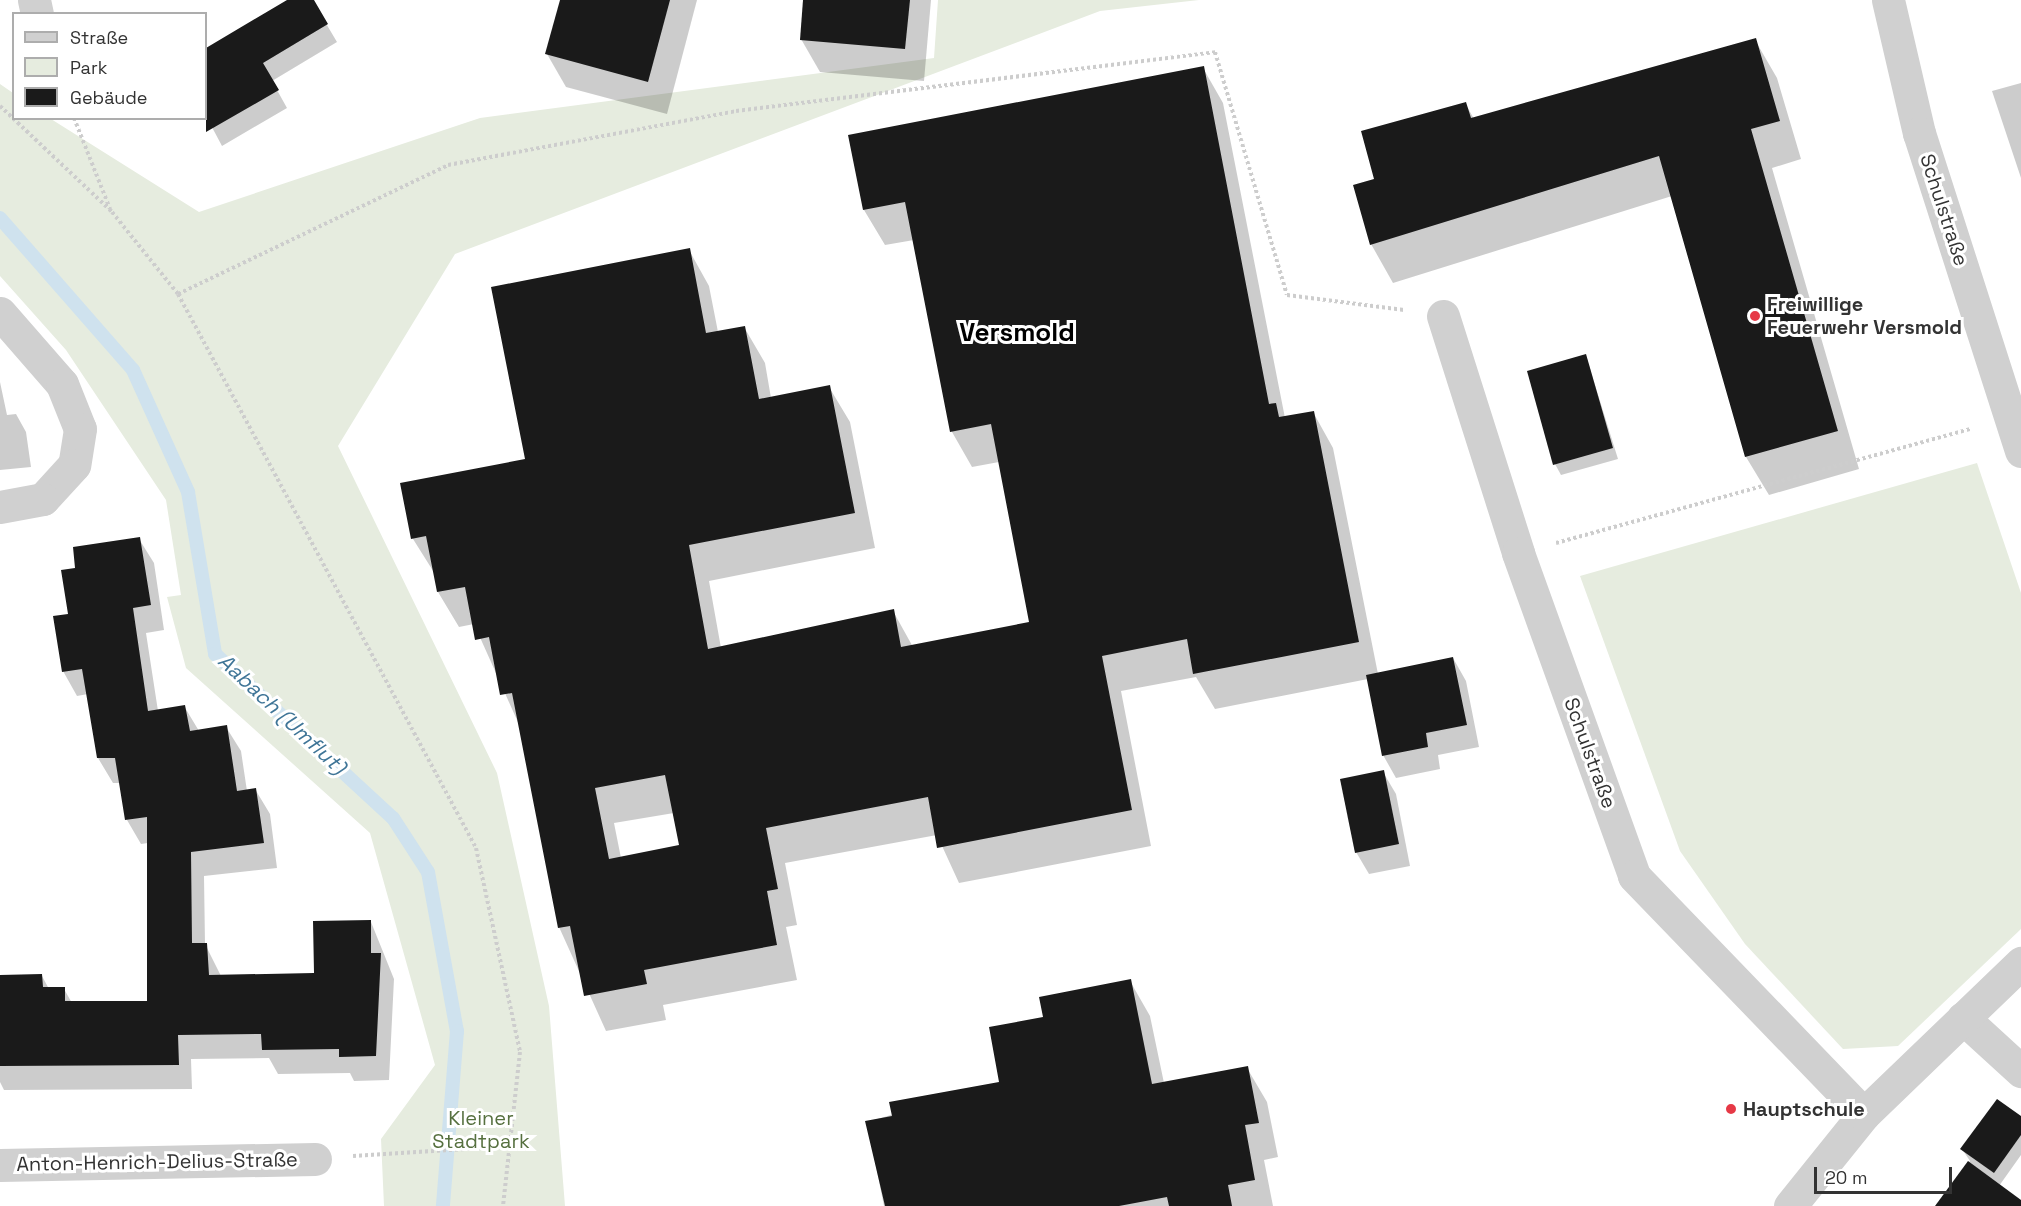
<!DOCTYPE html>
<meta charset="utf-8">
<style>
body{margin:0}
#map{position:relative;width:2021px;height:1206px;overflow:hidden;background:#fff;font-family:"Space Grotesk",sans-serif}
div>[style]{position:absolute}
.green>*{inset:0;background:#e6ecdf}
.shadow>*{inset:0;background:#0003}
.stream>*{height:14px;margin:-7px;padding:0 7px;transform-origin:7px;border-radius:7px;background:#cfe2ee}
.building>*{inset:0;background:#1a1a1a}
.path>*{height:4px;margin-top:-2px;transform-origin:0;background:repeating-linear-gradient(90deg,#cdcdcd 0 3px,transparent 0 6px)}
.minor>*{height:33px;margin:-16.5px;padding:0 16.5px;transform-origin:16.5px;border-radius:16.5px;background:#d0d0d0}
.dots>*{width:16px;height:16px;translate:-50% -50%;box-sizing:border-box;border:3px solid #fff;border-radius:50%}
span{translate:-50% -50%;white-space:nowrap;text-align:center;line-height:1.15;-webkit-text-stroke:6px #fff;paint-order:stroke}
.street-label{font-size:20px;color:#333}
.poi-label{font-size:20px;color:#333;font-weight:700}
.left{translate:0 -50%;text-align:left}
.park-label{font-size:20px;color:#56703f}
.water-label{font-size:21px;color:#3f7597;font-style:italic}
.district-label{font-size:26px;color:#000;font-weight:700}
.legend{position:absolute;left:12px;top:12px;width:195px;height:108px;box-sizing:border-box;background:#fff;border:2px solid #adadad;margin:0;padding:8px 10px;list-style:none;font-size:18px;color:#333}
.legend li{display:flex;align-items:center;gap:12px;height:30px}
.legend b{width:30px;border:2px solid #adadad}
.scale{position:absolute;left:1814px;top:1167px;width:138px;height:27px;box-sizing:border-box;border:3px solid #333;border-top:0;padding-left:8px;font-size:18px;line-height:21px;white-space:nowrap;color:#333;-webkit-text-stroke:4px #fff;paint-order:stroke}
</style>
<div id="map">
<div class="green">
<div style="clip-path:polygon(938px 0,1199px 0,1100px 11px,455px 254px,338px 446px,497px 773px,549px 1006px,565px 1206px,384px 1206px,381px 1139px,435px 1065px,370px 833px,186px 668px,167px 597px,181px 595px,166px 500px,66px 350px,0 276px,0 84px,13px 93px,14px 118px,51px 119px,199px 212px,480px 118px,934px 58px)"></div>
<div style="clip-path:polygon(1977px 463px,2021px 593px,2021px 929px,1898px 1046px,1843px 1049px,1745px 944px,1680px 851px,1580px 576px)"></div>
</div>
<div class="shadow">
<div style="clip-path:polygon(290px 0,312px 0,337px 42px,272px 81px,287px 108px,222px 146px,206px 116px,206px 50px)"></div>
<div style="clip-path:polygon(562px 0,697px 0,667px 114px,566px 87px,547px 54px)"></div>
<div style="clip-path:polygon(805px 0,931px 0,924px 81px,820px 72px,801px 39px)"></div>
<div style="clip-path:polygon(1755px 40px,1777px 78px,1801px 159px,1772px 168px,1859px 469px,1769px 495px,1746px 457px,1672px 196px,1393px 283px,1371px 244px,1376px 180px,1465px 103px,1474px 119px)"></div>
<div style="clip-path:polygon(evenodd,1203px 68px,1223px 103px,1285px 418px,1313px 412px,1333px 448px,1378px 674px,1453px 658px,1466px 681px,1479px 747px,1438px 755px,1440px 769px,1396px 778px,1383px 755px,1368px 679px,1215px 709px,1196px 677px,1121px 691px,1151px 846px,959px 883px,937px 835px,785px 863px,797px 925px,786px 927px,797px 980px,663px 1005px,666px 1020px,606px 1031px,559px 927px,521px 729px,474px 624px,459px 627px,438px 592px,435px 574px,413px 539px,402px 484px,527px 460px,689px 250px,709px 286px,718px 332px,744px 327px,765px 363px,771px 398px,829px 387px,850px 422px,875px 548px,709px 581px,721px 648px,893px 611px,913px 647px,1031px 623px,999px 462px,972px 467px,952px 432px,914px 240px,885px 245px,864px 210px,850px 137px,1203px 68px,674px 813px,680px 846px,621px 858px,614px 823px,674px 813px)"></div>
<div style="clip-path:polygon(2021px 83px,2021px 178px,1992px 91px)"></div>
<div style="clip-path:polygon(1586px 356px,1618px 459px,1561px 475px,1555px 464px)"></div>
<div style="clip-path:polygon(0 382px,7px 415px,16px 414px,26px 432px,31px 467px,0 470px)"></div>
<div style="clip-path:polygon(139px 539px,154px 563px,164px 630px,146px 633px,158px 711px,184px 706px,199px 731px,226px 727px,241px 751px,247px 791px,255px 789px,270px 814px,277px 868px,204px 876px,205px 944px,221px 976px,316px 974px,371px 922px,394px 979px,389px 1080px,354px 1081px,350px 1073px,278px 1074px,269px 1058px,191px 1059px,192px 1089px,4px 1090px,0 1082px,0 976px,42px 976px,49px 989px,64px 989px,72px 1003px,149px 1002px,148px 843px,141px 844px,127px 820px,121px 783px,113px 783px,98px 758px,88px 694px,77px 696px,63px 671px,77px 569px)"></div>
<div style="clip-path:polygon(1383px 772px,1396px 794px,1410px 866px,1369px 874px,1356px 852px)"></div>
<div style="clip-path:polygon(1130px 981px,1150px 1016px,1164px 1083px,1247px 1068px,1267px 1102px,1278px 1157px,1264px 1160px,1273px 1206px,884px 1206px,867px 1122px,1001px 1083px,1044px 1018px)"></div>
<div style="clip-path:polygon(2021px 1118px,2021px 1155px,1999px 1186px,2021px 1206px,1937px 1206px,1970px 1161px,1962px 1149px)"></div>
</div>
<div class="stream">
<div style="left:0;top:218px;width:202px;rotate:48.8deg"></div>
<div style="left:133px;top:370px;width:134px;rotate:65.7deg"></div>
<div style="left:188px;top:492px;width:164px;rotate:80.5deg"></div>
<div style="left:215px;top:654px;width:242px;rotate:42.7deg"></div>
<div style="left:393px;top:818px;width:64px;rotate:57.1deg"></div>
<div style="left:428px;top:872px;width:162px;rotate:79.7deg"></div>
<div style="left:457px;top:1031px;width:176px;rotate:94.6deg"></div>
</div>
<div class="building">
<div style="clip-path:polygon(287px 0,314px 0,328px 24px,263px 63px,279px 90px,206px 132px,206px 48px)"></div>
<div style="clip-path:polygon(560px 0,670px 0,648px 82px,545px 54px)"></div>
<div style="clip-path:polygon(803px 0,910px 0,905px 49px,800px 40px)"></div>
<div style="clip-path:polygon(1756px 38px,1780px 121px,1751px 129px,1838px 431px,1745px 457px,1659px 156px,1370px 245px,1353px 185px,1374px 179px,1361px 131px,1466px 102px,1471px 118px)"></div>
<div style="clip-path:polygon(evenodd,1204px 66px,1269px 404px,1276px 403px,1279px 417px,1314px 411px,1359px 642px,1193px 674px,1187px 639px,1102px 656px,1132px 810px,937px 848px,928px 797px,766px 828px,778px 889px,767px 891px,777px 945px,644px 970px,647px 984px,584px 996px,570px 926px,558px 928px,512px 693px,500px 695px,489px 637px,475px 640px,465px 587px,437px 592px,426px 536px,411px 539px,400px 483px,525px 459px,491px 287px,690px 248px,706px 333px,745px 326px,759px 399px,830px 385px,855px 513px,689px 545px,708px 649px,894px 609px,901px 647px,1029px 622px,991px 424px,950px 432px,905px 202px,863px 210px,848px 135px,1204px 66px,665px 775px,679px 845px,609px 859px,595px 788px,665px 775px)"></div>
<div style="clip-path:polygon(1586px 354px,1613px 448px,1553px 465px,1527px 371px)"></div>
<div style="clip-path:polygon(140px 537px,151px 605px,133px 608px,148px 711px,185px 705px,190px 731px,227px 725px,237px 791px,256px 788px,264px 843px,191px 852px,192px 943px,207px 943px,209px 975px,314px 973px,313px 921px,371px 920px,371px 953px,381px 953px,376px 1056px,339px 1057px,339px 1049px,262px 1050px,261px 1034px,178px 1035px,179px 1065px,0 1066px,0 975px,42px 974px,43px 987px,65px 987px,65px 1001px,147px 1001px,147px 817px,125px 820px,115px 758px,97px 758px,82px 669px,62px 672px,53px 616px,68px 614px,61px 570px,75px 568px,73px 547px)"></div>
<div style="clip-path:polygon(1453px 657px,1467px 725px,1426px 733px,1428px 747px,1382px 756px,1366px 675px)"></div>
<div style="clip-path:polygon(1384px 770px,1399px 844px,1355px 853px,1340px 779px)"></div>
<div style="clip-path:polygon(1131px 979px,1152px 1084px,1248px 1066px,1259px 1123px,1245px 1125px,1255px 1180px,1228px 1185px,1232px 1206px,1169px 1206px,1167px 1197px,1119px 1206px,885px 1206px,865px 1121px,892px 1116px,889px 1102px,999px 1082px,989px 1027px,1043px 1017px,1039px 997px)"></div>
<div style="clip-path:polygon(1997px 1099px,2021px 1116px,2021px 1135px,1994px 1173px,1960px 1149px)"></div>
<div style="clip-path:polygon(1968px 1161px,2021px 1200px,2021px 1206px,1935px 1206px)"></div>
</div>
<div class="path">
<div style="left:0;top:106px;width:154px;rotate:43.4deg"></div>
<div style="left:112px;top:212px;width:105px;rotate:51.2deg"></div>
<div style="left:178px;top:294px;width:629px;rotate:61.72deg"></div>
<div style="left:476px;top:848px;width:209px;rotate:77.8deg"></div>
<div style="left:520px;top:1052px;width:155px;rotate:96.3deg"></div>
<div style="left:74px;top:118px;width:98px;rotate:68.4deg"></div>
<div style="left:178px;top:294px;width:299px;rotate:-25.5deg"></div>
<div style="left:448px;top:165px;width:293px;rotate:-10.6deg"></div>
<div style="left:736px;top:111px;width:483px;rotate:-7deg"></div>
<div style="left:1215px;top:52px;width:253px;rotate:73.5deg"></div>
<div style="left:1287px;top:295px;width:118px;rotate:7.3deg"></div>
<div style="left:1556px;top:543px;width:430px;rotate:-15.4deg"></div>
<div style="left:353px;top:1156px;width:158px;rotate:-3.6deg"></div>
</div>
<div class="minor">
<div style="left:34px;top:0;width:14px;rotate:78deg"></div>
<div style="left:1888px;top:0;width:137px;rotate:76.9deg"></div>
<div style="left:1919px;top:133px;width:334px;rotate:72.2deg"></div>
<div style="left:0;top:313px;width:94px;rotate:48.9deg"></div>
<div style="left:62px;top:384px;width:48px;rotate:68.2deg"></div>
<div style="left:80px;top:429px;width:36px;rotate:99deg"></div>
<div style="left:74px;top:465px;width:46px;rotate:132.4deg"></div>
<div style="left:43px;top:499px;width:44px;rotate:169.5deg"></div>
<div style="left:1443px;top:316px;width:249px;rotate:72.4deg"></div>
<div style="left:1518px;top:553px;width:343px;rotate:70.2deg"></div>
<div style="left:1634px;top:876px;width:331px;rotate:46deg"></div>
<div style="left:1963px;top:1018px;width:79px;rotate:42.4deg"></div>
<div style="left:0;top:1165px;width:315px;rotate:-1.1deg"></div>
<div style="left:1790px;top:1206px;width:118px;rotate:-51.2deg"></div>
<div style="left:1864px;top:1114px;width:218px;rotate:-43.9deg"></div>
</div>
<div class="dots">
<div style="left:1755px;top:316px;background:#e63946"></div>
<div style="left:1731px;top:1109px;background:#e63946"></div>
</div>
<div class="street-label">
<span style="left:1944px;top:210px;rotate:72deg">Schulstraße</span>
<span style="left:1590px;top:753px;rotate:70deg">Schulstraße</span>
<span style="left:157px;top:1162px;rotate:-1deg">Anton-Henrich-Delius-Straße</span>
</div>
<div class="poi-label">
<span class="left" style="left:1767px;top:316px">Freiwillige<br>Feuerwehr Versmold</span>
<span class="left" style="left:1743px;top:1109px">Hauptschule</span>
</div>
<div class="park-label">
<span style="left:481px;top:1130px">Kleiner<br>Stadtpark</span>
</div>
<div class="water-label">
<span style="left:282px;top:714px;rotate:43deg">Aabach (Umflut)</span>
</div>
<div class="district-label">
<span style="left:1017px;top:333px">Versmold</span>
</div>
<ul class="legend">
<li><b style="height:8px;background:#d0d0d0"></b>Straße</li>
<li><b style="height:16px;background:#e6ecdf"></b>Park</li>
<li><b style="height:16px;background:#1a1a1a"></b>Gebäude</li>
</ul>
<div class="scale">20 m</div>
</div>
